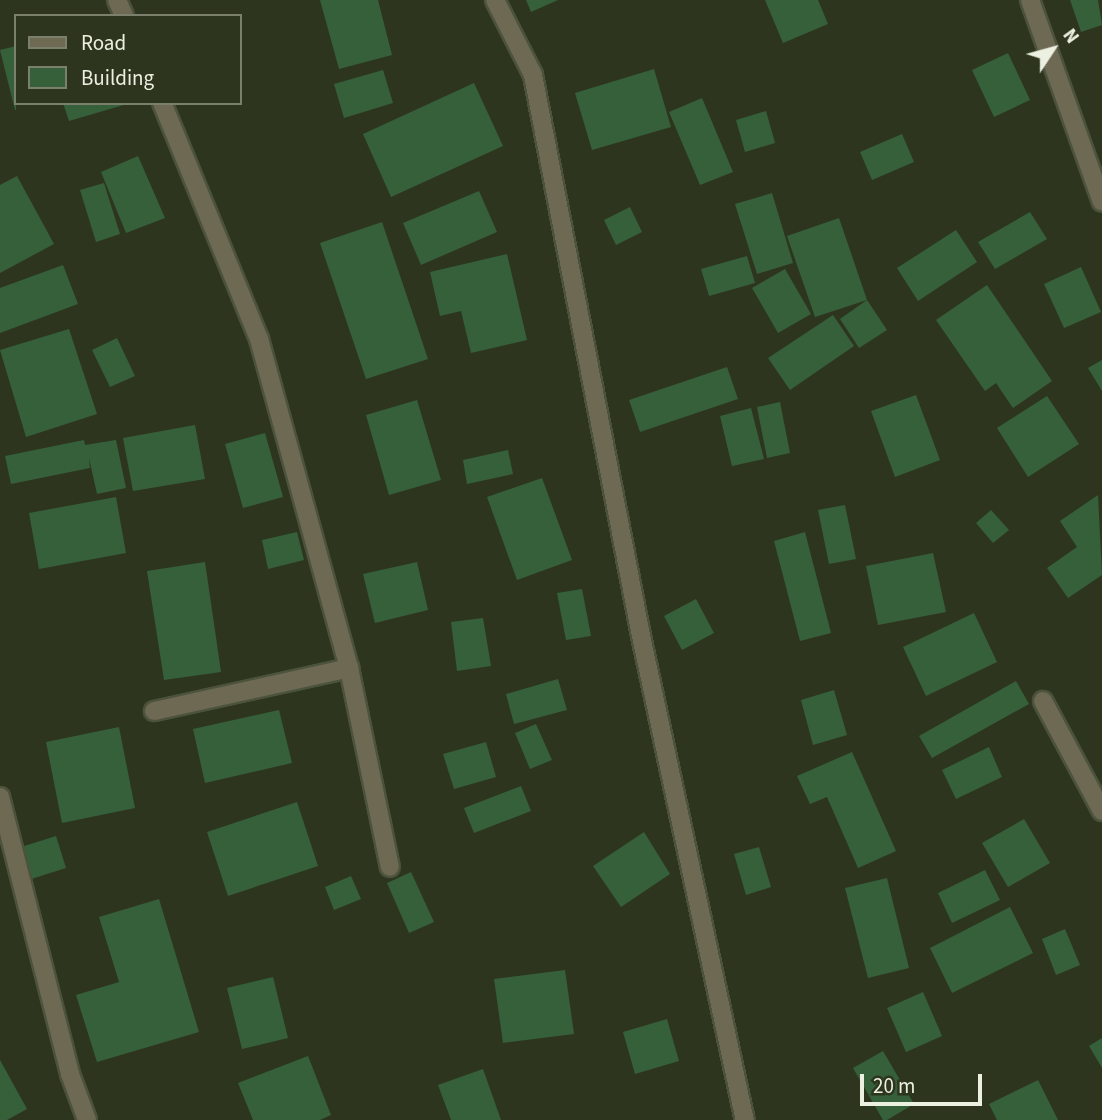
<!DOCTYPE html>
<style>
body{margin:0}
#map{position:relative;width:1102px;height:1120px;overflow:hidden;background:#2e351e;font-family:"Source Sans 3",sans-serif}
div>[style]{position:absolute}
.building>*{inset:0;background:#35603a}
.roads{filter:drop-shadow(2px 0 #4c533d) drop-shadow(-2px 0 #4c533d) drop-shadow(0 2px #4c533d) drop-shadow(0 -2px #4c533d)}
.street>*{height:18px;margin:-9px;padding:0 9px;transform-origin:9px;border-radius:9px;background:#6e6952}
span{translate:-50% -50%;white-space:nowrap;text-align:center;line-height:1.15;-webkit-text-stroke:6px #2e351e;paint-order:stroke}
.legend{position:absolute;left:14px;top:14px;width:228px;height:91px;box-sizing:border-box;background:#2e351e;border:2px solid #7a806c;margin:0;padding:9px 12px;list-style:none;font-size:21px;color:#ebf0e1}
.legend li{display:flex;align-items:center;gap:14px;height:35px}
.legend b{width:35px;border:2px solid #7a806c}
.north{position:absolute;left:1018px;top:14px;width:70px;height:70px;-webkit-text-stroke:5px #2e351e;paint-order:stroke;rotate:54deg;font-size:19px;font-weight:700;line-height:28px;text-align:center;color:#ebf0e1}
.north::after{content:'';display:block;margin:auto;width:24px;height:32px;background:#ebf0e1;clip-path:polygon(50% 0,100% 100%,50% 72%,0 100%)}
.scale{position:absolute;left:860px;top:1074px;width:122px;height:32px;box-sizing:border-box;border:4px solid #ebf0e1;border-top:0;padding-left:9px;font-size:21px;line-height:24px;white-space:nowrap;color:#ebf0e1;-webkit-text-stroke:5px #2e351e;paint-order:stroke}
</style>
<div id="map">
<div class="building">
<div style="clip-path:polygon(320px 0,378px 0,392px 55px,339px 69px)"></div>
<div style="clip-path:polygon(526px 0,558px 0,531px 12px)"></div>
<div style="clip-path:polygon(765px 0,818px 0,828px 24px,783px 43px)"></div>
<div style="clip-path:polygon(1070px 0,1098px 0,1102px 25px,1081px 32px)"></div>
<div style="clip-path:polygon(16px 46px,16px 110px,15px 110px,0 50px)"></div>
<div style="clip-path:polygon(1008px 53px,1030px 100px,994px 117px,972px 70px)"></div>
<div style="clip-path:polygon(654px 69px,671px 127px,592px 150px,575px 93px)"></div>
<div style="clip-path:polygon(383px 70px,393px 103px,344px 118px,334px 84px)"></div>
<div style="clip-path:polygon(474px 83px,503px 146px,391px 197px,363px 134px)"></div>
<div style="clip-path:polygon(702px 98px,733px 172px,700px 185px,669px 112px)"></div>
<div style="clip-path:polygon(63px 103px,127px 103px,127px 104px,69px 121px)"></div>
<div style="clip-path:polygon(766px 111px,775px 143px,745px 152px,736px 120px)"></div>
<div style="clip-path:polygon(902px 134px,914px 162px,872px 180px,860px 152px)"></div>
<div style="clip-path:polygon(138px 156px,165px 218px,126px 233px,101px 172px)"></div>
<div style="clip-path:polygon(17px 176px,54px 244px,0 273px,0 185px)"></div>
<div style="clip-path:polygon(104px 183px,120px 234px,96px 242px,80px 190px)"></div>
<div style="clip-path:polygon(479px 191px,497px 232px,421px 265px,403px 223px)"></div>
<div style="clip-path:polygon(772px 193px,793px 263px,757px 274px,735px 204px)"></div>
<div style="clip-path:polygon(630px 207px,642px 232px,616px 245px,604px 220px)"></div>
<div style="clip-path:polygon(1030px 212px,1047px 239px,995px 269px,978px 242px)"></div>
<div style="clip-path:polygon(839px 218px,867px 300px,815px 317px,787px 236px)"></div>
<div style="clip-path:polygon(382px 222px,428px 359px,366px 379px,320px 243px)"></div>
<div style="clip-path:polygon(956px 230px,977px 262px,918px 301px,897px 268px)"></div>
<div style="clip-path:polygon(507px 254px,527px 340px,471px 353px,461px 311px,440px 316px,430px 272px)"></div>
<div style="clip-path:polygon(747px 256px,755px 283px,709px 296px,701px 269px)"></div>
<div style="clip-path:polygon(63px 265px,78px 304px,0 333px,0 288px)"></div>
<div style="clip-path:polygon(1081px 267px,1101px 312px,1064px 328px,1044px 284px)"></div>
<div style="clip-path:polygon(785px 269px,811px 314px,778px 333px,752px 288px)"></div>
<div style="clip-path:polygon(987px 285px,1052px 381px,1013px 408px,996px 383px,985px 391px,936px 320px)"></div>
<div style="clip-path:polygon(867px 300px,887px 330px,859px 348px,840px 319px)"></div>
<div style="clip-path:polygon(833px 315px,854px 346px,790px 390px,768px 358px)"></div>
<div style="clip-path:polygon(69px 329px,97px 414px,26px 437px,0 350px)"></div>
<div style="clip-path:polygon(117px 338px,135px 376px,110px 387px,92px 350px)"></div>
<div style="clip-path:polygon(1102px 360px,1102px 391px,1088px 368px)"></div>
<div style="clip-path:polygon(727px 367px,738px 399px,640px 432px,629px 400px)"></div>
<div style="clip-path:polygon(916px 395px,940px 460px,895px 477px,871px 411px)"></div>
<div style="clip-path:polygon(1047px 396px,1079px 444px,1028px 477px,997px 428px)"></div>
<div style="clip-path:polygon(417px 400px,441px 480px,389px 495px,366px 415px)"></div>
<div style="clip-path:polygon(780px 402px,790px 453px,767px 458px,757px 407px)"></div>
<div style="clip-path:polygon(751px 408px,764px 459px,732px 466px,720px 416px)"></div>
<div style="clip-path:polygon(195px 425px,205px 479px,133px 491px,123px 438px)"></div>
<div style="clip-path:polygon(265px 433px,283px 497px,243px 508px,225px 444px)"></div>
<div style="clip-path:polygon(84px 440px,85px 445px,116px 440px,126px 488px,97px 494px,89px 458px,90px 468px,11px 484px,5px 456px)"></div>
<div style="clip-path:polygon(508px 450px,513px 474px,467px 484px,463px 460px)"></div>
<div style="clip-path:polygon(542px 478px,572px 560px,517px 580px,487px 497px)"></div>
<div style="clip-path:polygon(1098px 495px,1102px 575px,1068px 598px,1047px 568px,1077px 547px,1060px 521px)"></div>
<div style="clip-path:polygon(116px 497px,126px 553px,39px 569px,29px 513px)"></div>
<div style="clip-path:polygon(845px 505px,856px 559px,829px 564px,818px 510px)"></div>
<div style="clip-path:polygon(991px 510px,1009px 530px,993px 543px,976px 523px)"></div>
<div style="clip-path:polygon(297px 532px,304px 560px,268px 569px,262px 540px)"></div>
<div style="clip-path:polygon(805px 532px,831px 633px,800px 641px,774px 541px)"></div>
<div style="clip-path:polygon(933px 553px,946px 612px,878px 625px,866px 566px)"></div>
<div style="clip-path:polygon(205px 562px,221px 672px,164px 680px,147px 571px)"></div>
<div style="clip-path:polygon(417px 562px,428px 610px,375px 623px,363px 574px)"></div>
<div style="clip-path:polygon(582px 589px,591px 636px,566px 640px,557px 593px)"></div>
<div style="clip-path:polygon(696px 599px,714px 633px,682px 650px,664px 616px)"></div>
<div style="clip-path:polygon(974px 613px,997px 662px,926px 696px,903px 647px)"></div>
<div style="clip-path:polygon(483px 618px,491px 666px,457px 671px,451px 622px)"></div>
<div style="clip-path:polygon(558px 679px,567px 710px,514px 724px,506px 694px)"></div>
<div style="clip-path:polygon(1016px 681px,1029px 704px,932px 758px,919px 736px)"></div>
<div style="clip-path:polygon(834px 690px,847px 735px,813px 745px,801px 700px)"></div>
<div style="clip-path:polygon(279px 710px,292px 763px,205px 783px,193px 729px)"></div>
<div style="clip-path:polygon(536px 724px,552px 760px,530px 769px,515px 733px)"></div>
<div style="clip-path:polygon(119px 727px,135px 808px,62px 823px,46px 742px)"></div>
<div style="clip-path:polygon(486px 742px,496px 777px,454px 789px,443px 754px)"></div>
<div style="clip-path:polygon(989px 747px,1002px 777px,956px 799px,942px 770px)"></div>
<div style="clip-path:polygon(852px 752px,896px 851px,858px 868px,827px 797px,810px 804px,797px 776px)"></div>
<div style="clip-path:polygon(521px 786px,531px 811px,474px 833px,464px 808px)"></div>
<div style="clip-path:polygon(297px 802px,318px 866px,228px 896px,207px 832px)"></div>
<div style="clip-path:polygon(1024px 819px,1050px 863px,1008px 887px,982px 843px)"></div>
<div style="clip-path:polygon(644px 832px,670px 874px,621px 907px,593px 866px)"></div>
<div style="clip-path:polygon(56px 836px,66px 868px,28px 880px,18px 848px)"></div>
<div style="clip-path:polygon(759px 847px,771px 887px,746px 895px,734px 854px)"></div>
<div style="clip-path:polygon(985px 870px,1000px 900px,952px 923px,938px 893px)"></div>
<div style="clip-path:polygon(411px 872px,434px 922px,409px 933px,387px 883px)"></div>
<div style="clip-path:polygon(351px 876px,361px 899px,334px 910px,325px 887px)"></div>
<div style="clip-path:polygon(887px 878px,909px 968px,868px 978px,845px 888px)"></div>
<div style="clip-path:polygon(159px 899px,199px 1032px,97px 1062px,76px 995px,119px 982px,99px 917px)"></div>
<div style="clip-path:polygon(1010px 907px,1033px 953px,952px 993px,930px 948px)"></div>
<div style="clip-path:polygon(1065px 929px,1080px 965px,1056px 975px,1042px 939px)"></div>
<div style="clip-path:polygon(565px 970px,574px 1034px,503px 1043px,494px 979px)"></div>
<div style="clip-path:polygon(273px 977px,288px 1038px,242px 1049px,227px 988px)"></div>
<div style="clip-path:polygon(923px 992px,942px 1036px,906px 1052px,887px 1008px)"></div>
<div style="clip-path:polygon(667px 1019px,679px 1061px,635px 1074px,623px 1032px)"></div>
<div style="clip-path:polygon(1102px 1038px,1102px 1068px,1089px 1046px)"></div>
<div style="clip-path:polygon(883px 1051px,914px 1104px,887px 1120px,883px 1120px,853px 1068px)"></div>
<div style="clip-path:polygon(308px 1056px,331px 1115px,320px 1120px,253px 1120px,238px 1083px)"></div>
<div style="clip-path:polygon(0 1060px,27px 1109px,7px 1120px,0 1120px)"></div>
<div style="clip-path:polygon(483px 1069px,501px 1120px,451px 1120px,438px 1085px)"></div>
<div style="clip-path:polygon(1038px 1080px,1058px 1120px,997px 1120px,989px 1104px)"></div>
</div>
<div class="roads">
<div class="street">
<div style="left:117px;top:0;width:17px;rotate:66deg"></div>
<div style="left:495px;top:0;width:84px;rotate:63.1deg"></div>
<div style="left:533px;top:75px;width:571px;rotate:79.1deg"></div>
<div style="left:641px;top:636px;width:495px;rotate:77.9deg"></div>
<div style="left:1030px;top:0;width:214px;rotate:70.4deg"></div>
<div style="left:349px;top:668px;width:203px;rotate:78.4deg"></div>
<div style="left:1043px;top:701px;width:125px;rotate:61.8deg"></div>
<div style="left:154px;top:711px;width:200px;rotate:-12.4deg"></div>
<div style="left:349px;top:668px;width:341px;rotate:-105.3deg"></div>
<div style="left:259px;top:339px;width:255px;rotate:-112.3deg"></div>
<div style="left:0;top:797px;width:286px;rotate:75.8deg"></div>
<div style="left:70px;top:1074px;width:49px;rotate:69.7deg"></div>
</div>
</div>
<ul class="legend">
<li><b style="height:9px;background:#6e6952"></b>Road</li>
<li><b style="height:19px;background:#35603a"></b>Building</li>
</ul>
<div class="north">N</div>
<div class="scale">20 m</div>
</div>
